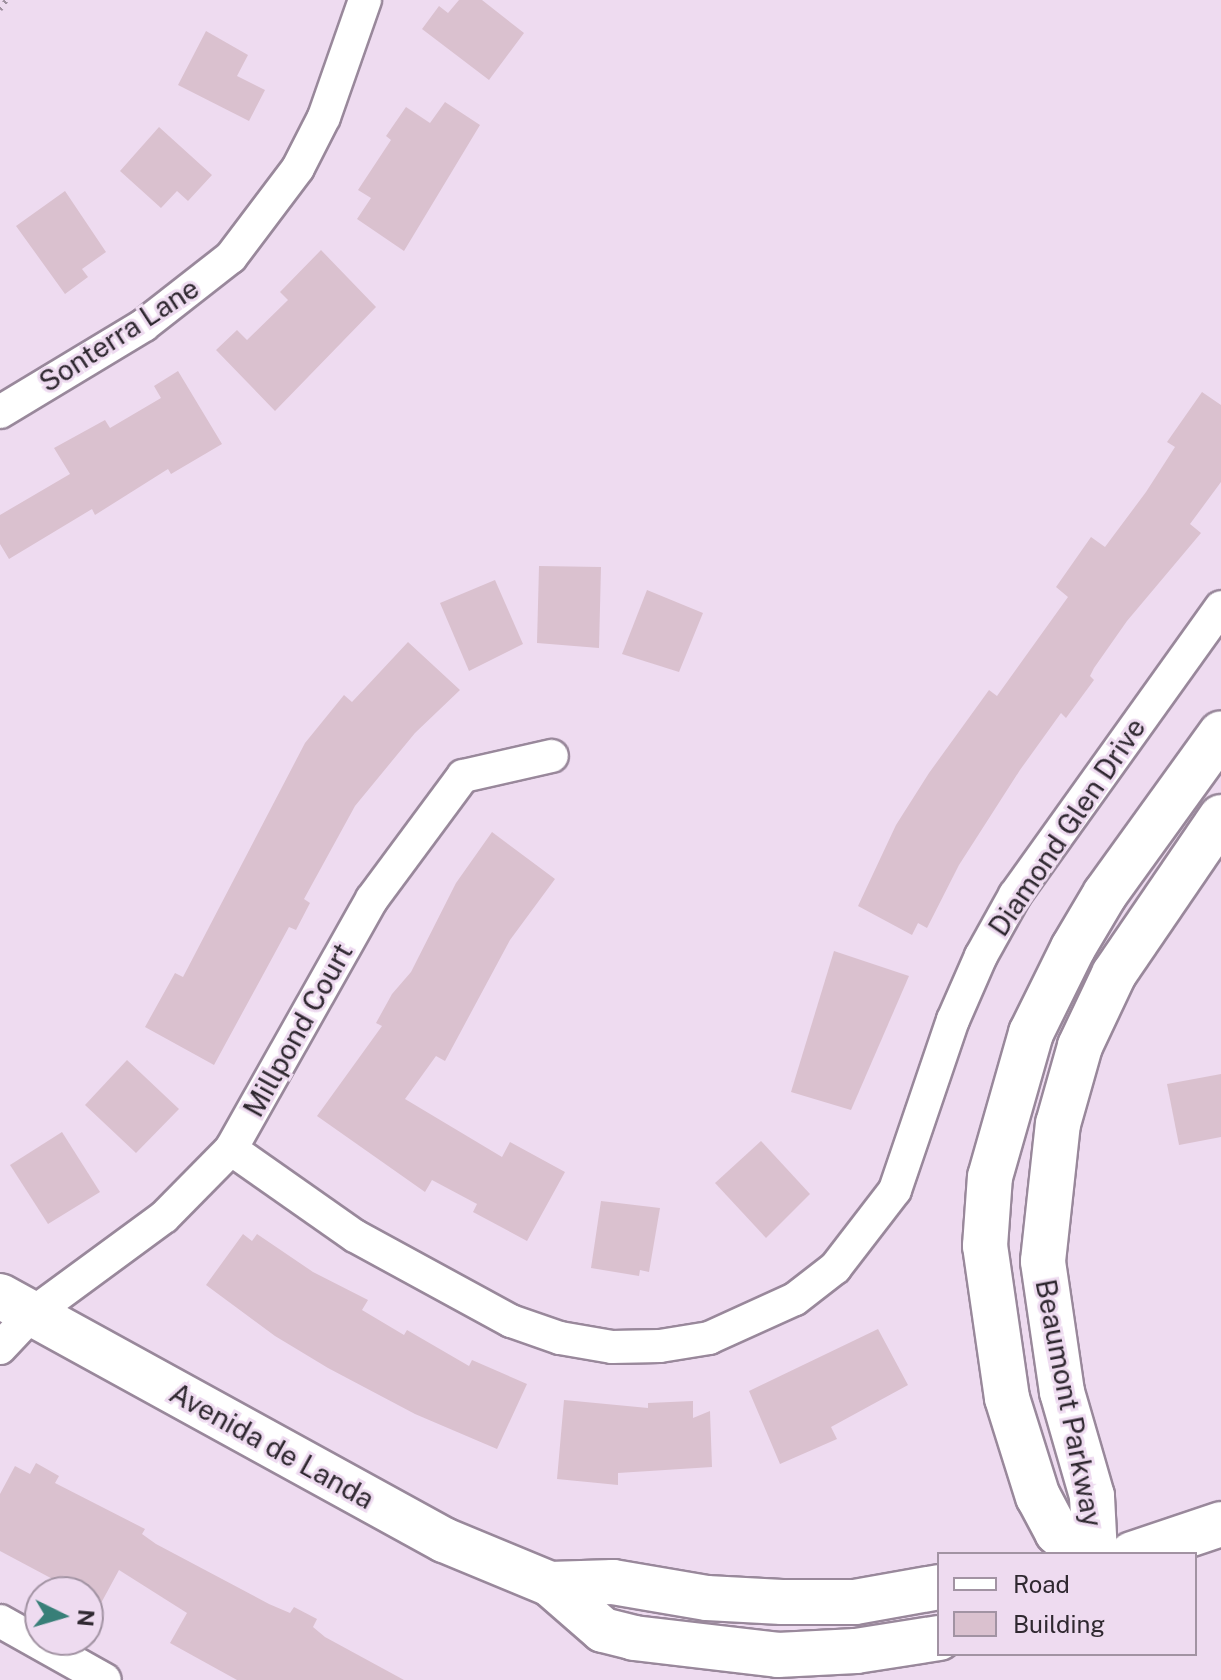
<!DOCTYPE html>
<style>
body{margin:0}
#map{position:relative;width:1221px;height:1680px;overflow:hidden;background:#eedbf0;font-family:"Public Sans",sans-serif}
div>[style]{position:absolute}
.building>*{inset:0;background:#dac1cf}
.path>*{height:5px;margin-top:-2.5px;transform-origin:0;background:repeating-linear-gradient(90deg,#9f91a0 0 2px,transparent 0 8px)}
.roads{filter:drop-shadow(2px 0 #99889b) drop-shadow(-2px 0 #99889b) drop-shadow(0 2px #99889b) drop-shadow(0 -2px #99889b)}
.street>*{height:32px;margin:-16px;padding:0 16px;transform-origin:16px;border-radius:16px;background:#fff}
.secondary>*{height:44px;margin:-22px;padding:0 22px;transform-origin:22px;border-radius:22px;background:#fff}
span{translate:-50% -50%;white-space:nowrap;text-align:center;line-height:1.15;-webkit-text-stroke:6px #eedbf0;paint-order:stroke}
.street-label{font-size:28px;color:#2f2830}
.legend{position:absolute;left:937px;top:1552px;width:260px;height:104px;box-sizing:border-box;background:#eedbf0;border:2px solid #a293a3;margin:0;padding:10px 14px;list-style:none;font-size:24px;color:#2f2830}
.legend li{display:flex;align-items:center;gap:16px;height:40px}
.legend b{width:40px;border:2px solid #a293a3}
.north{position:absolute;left:24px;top:1576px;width:80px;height:80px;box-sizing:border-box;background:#eedbf0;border:2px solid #a293a3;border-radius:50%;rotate:95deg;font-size:22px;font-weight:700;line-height:32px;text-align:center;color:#2f2830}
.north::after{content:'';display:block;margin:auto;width:28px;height:36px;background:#387f78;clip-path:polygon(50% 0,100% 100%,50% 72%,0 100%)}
</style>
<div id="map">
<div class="building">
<div style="clip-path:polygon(459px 0,482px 0,524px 33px,489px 80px,422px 29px,439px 6px,448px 13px)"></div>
<div style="clip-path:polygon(206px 31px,248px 55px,237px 76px,265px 90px,249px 121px,178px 85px)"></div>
<div style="clip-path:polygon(445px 102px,480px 125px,404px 251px,357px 219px,371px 198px,358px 190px,391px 140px,386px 136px,406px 107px,430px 123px)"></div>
<div style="clip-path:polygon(159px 127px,212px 175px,188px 201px,177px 191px,161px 208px,120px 171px)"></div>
<div style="clip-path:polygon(65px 191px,106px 252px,82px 269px,88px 277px,65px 294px,16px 226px)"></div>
<div style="clip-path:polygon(321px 250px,376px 307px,275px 411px,216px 350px,237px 330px,247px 340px,288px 300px,280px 292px)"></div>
<div style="clip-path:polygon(178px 371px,222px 444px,171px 474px,168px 469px,95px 515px,92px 509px,9px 559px,0 544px,0 515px,70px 474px,54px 448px,105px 420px,110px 428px,161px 398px,154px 386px)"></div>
<div style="clip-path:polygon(1202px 392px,1221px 405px,1221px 482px,1190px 524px,1201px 533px,1127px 621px,1094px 668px,1090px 676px,1094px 680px,1066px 718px,1061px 713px,1020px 770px,959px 865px,927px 928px,918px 923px,912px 935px,858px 906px,896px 825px,929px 773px,989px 690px,997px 696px,1068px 597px,1056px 587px,1091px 537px,1105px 547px,1146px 492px,1175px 447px,1167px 442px)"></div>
<div style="clip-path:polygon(539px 566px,601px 567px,599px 648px,537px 643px)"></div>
<div style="clip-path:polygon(495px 580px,523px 644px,469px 671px,440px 603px)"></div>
<div style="clip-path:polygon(647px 590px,703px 613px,679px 672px,622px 654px)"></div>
<div style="clip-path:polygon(408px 642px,460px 690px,415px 733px,355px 806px,304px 899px,310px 903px,296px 930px,289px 927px,214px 1065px,145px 1027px,175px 973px,183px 977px,305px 743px,344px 695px,352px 702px)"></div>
<div style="clip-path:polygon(492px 832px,555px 879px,510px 940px,445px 1061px,436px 1056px,405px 1099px,502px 1157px,510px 1142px,565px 1172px,527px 1241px,473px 1212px,477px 1204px,432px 1180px,425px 1192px,317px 1116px,382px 1026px,376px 1023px,392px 994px,411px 972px,456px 883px)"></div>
<div style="clip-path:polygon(834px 951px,909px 976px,851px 1110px,791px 1092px)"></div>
<div style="clip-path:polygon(127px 1060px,179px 1109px,136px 1153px,85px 1105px)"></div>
<div style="clip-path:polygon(1221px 1074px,1221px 1137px,1179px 1145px,1167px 1084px)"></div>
<div style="clip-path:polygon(62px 1132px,100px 1192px,48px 1224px,10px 1165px)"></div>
<div style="clip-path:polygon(761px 1141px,810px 1194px,766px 1238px,715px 1183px)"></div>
<div style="clip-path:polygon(601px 1201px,660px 1208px,649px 1272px,640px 1270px,639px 1276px,591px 1268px)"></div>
<div style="clip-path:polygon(243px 1234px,252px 1241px,257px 1234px,313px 1272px,368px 1300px,362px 1310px,404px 1335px,407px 1330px,469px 1366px,472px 1360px,527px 1384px,497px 1449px,415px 1414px,328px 1368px,275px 1336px,206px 1285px)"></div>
<div style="clip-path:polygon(878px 1329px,908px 1385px,831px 1427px,837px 1439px,780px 1464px,749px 1391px)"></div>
<div style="clip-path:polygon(564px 1400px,648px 1408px,648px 1403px,693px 1401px,693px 1418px,710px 1411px,712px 1467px,618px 1473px,618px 1485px,557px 1479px)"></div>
<div style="clip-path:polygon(36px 1463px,59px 1476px,55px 1483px,145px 1529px,142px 1534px,156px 1544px,269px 1604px,290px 1613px,294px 1607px,317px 1619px,313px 1627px,325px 1637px,404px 1680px,237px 1680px,170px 1643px,187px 1613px,119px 1570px,100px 1605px,88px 1598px,88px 1592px,77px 1592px,0 1551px,0 1494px,15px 1466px,30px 1474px)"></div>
</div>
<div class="path">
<div style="left:0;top:9px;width:11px;rotate:-56deg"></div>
</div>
<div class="roads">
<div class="street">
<div style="left:0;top:412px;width:168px;rotate:-31.1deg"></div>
<div style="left:144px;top:325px;width:110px;rotate:-38deg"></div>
<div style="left:231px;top:257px;width:111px;rotate:-53deg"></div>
<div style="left:298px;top:168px;width:57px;rotate:-63deg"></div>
<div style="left:324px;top:117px;width:124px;rotate:-70.7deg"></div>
<div style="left:231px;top:1149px;width:151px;rotate:35.1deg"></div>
<div style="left:355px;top:1236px;width:178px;rotate:28.6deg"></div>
<div style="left:511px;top:1321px;width:52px;rotate:19.1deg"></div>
<div style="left:560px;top:1338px;width:53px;rotate:9.8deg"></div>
<div style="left:612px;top:1347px;width:48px;rotate:-1.2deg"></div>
<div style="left:660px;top:1346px;width:50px;rotate:-9.3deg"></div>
<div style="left:709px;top:1338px;width:94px;rotate:-24.4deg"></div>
<div style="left:795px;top:1299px;width:51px;rotate:-37.8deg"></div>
<div style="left:835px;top:1268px;width:98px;rotate:-52.4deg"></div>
<div style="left:895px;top:1190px;width:180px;rotate:-71.2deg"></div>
<div style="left:953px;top:1020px;width:70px;rotate:-66.4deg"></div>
<div style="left:981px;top:956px;width:70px;rotate:-60.9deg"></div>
<div style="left:1015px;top:895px;width:354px;rotate:-54.4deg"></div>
<div style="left:0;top:1348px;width:47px;rotate:-46.7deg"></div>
<div style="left:32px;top:1314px;width:164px;rotate:-36.3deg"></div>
<div style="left:164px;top:1217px;width:95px;rotate:-45.4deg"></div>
<div style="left:231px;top:1149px;width:287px;rotate:-60.6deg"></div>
<div style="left:372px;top:899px;width:153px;rotate:-53.5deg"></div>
<div style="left:463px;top:776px;width:91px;rotate:-12.7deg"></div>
<div style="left:0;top:1621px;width:120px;rotate:29.3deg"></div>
</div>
<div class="secondary">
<div style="left:0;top:1296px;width:507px;rotate:28.79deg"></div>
<div style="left:444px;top:1540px;width:115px;rotate:22.5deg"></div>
<div style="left:550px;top:1584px;width:63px;rotate:-1.8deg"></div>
<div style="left:613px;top:1582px;width:95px;rotate:9.7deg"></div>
<div style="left:707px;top:1598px;width:75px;rotate:3.1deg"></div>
<div style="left:782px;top:1602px;width:73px"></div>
<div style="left:855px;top:1602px;width:85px;rotate:-10.1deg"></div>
<div style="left:1082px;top:1554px;width:33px;rotate:-139deg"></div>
<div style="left:1057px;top:1532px;width:40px;rotate:-118deg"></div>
<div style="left:1038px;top:1497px;width:104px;rotate:-107.4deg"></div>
<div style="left:1007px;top:1398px;width:154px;rotate:-98.2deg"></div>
<div style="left:985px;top:1246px;width:69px;rotate:-85.9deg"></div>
<div style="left:990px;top:1177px;width:150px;rotate:-74.1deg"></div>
<div style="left:1031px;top:1033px;width:95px;rotate:-63.7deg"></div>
<div style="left:1073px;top:948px;width:63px;rotate:-59.3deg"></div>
<div style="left:1105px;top:894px;width:198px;rotate:-54.2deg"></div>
<div style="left:1095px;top:1554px;width:58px;rotate:-93deg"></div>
<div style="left:1092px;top:1496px;width:108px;rotate:-106.1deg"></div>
<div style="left:1062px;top:1392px;width:132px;rotate:-98.3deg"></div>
<div style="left:1043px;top:1261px;width:138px;rotate:-83.8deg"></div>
<div style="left:1058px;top:1124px;width:81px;rotate:-74.2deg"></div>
<div style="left:1080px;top:1046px;width:80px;rotate:-64.7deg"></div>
<div style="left:1114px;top:974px;width:190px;rotate:-55.7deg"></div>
<div style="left:1132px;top:1554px;width:94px;rotate:-18.6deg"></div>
<div style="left:550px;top:1584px;width:70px;rotate:41deg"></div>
<div style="left:603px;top:1630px;width:32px;rotate:14deg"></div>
<div style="left:634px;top:1638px;width:145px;rotate:6.7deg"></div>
<div style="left:778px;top:1655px;width:78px;rotate:-2.9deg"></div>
<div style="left:856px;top:1651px;width:84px;rotate:-8.9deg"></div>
</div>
</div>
<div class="street-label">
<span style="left:119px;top:335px;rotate:-33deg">Sonterra Lane</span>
<span style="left:1067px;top:827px;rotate:-56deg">Diamond Glen Drive</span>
<span style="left:298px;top:1030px;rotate:-61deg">Millpond Court</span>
<span style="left:1069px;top:1403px;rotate:79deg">Beaumont Parkway</span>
<span style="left:272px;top:1446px;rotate:29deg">Avenida de Landa</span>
</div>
<ul class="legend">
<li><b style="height:10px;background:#fff"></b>Road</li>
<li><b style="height:22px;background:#dac1cf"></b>Building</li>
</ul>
<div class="north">N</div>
</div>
